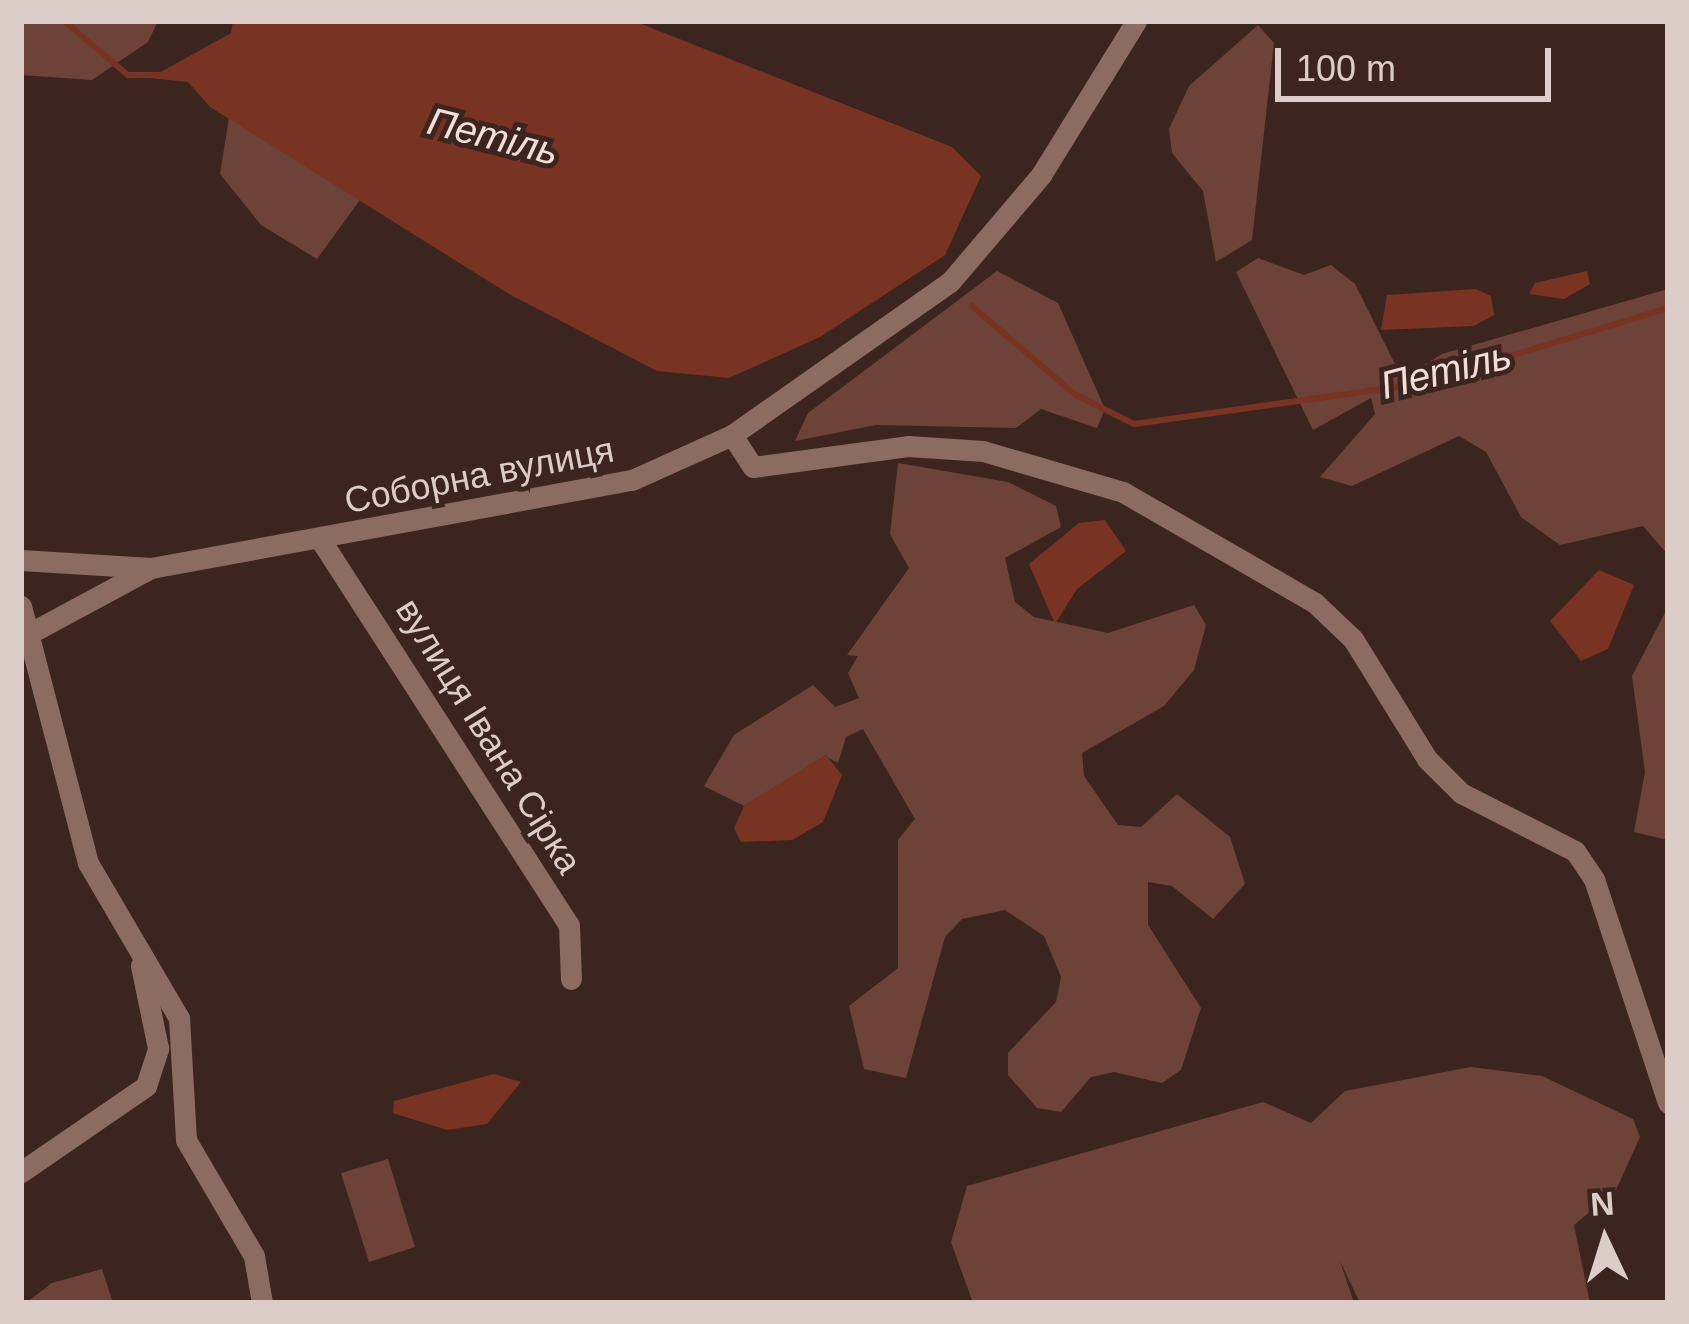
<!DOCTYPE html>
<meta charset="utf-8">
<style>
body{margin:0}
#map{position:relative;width:1689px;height:1324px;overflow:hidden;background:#3d251f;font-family:Arial,sans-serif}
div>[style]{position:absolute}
.green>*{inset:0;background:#6d4238}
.water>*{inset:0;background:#783323}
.stream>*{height:6px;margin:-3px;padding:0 3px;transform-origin:3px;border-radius:3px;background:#783323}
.minor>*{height:21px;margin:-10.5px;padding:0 10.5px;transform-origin:10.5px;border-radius:10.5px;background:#8c6b62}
span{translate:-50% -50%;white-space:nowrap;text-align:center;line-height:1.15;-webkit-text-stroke:10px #3d251f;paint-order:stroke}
.street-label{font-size:36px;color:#ddcdc9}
.water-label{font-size:39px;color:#f5ded8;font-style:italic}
.frame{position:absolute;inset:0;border:24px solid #ddcdc9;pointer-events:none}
.north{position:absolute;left:1545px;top:1180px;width:120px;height:120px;-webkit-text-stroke:9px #3d251f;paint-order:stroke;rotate:356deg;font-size:33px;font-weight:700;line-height:48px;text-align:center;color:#ddcdc9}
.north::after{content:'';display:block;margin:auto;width:42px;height:54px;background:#ddcdc9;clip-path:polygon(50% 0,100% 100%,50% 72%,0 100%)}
.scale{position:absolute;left:1275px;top:48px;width:276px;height:54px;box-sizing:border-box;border:6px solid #ddcdc9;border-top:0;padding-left:15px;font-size:36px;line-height:42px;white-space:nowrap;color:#ddcdc9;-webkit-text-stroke:9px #3d251f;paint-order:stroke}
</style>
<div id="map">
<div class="green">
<div style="clip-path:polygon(21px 21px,158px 21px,148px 42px,92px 80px,21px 75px)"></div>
<div style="clip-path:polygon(1258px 25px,1274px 43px,1252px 240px,1216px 262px,1203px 191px,1172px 153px,1169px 129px,1189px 86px)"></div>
<div style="clip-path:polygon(229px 118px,360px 200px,317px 259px,261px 225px,220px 174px)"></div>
<div style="clip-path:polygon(1258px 258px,1304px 275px,1331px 265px,1355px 284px,1402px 378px,1442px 354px,1668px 289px,1668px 555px,1643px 526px,1560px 545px,1521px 517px,1486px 452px,1459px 436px,1352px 486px,1320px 477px,1375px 414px,1371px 398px,1313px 430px,1236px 272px)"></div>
<div style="clip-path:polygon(997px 271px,1058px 303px,1105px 409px,1097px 428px,1041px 409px,1016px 428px,876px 425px,795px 441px,808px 413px)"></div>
<div style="clip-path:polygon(898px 463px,1008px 482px,1056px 506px,1061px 527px,1005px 558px,1015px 602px,1034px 617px,1108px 633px,1194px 605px,1206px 625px,1194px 670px,1164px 706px,1082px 753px,1084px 776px,1118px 825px,1141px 827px,1177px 794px,1230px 837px,1245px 884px,1213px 919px,1172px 886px,1148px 882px,1148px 925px,1201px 1008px,1181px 1070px,1162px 1083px,1114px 1072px,1091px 1077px,1061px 1112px,1037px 1108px,1008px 1075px,1008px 1053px,1056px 1002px,1061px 977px,1044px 936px,1005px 910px,962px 919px,945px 937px,906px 1078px,864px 1069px,849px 1006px,898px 968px,898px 840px,915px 819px,863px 729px,846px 737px,838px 763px,825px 756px,744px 806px,704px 786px,734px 735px,813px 685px,835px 707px,859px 698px,848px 673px,858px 656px,847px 655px,909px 568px,890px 534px)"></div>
<div style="clip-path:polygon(1668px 607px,1668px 840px,1634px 832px,1645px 772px,1632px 676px)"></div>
<div style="clip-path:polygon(1471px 1067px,1542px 1076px,1633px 1119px,1640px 1137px,1616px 1190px,1574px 1225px,1590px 1303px,1360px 1303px,1340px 1261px,1354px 1303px,973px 1303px,951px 1242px,967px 1186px,1263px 1102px,1311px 1123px,1345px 1091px)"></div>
<div style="clip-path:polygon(388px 1159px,415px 1247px,369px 1262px,341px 1173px)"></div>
<div style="clip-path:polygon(102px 1269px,113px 1303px,26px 1303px,52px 1283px)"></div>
</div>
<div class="water">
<div style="clip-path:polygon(233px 21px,634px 21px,952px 147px,981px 176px,945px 255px,820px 337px,729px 378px,657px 371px,509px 294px,210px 107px,188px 82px,150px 78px,231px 33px)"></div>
<div style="clip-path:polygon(1587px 271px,1590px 284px,1564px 299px,1529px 294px,1535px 283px)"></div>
<div style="clip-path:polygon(1476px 289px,1491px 296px,1494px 315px,1474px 326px,1381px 330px,1387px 295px)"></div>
<div style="clip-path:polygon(1105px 520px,1126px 551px,1077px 589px,1055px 624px,1029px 564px,1079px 523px)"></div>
<div style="clip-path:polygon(1599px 570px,1634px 585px,1608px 649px,1581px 661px,1550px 621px)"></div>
<div style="clip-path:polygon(826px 755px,842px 775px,823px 822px,792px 840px,741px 842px,734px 828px,744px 806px)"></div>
<div style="clip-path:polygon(494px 1074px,521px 1082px,487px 1124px,447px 1130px,393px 1113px,394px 1101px)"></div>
</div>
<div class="stream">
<div style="left:64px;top:21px;width:84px;rotate:40.2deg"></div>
<div style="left:128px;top:75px;width:33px"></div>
<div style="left:972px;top:306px;width:137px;rotate:40.6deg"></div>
<div style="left:1076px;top:395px;width:65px;rotate:26.6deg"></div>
<div style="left:1134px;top:424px;width:287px;rotate:-8deg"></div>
<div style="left:1418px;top:384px;width:261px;rotate:-16.9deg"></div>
</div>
<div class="minor">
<div style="left:732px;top:435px;width:38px;rotate:57deg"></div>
<div style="left:753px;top:467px;width:156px;rotate:-7.7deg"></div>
<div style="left:908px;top:446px;width:75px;rotate:3.8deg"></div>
<div style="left:983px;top:451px;width:146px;rotate:16.3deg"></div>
<div style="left:1123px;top:492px;width:222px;rotate:30deg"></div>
<div style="left:1315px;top:603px;width:52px;rotate:43.5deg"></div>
<div style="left:1353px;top:639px;width:141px;rotate:58.3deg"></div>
<div style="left:1427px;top:759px;width:48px;rotate:45deg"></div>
<div style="left:1461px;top:793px;width:128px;rotate:27deg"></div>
<div style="left:1575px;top:851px;width:34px;rotate:56deg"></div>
<div style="left:1594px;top:879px;width:236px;rotate:71.7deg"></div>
<div style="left:320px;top:539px;width:459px;rotate:57.2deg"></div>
<div style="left:569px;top:925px;width:54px;rotate:87.9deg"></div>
<div style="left:21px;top:560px;width:130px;rotate:3.5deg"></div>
<div style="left:21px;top:606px;width:266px;rotate:75.4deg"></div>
<div style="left:88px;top:863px;width:180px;rotate:59.6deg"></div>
<div style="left:179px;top:1018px;width:122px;rotate:86.7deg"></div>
<div style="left:186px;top:1140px;width:134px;rotate:59.6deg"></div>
<div style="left:254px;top:1256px;width:48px;rotate:80.3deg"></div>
<div style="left:21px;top:638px;width:148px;rotate:-28.3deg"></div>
<div style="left:151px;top:568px;width:489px;rotate:-10.4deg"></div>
<div style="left:632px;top:480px;width:110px;rotate:-24.2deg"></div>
<div style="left:732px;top:435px;width:266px;rotate:-35.1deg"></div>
<div style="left:950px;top:282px;width:140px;rotate:-49.6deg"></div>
<div style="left:1041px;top:175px;width:181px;rotate:-58.3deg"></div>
<div style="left:21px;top:1172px;width:152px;rotate:-34.5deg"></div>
<div style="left:146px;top:1086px;width:40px;rotate:-72deg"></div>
<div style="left:158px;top:1048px;width:84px;rotate:-101.7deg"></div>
</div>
<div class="street-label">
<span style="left:479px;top:475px;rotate:-11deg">Соборна вулиця</span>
<span style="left:489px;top:736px;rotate:58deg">вулиця Івана Сірка</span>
</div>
<div class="water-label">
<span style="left:493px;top:137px;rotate:14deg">Петіль</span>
<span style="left:1446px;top:371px;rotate:-14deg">Петіль</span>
</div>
<div class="frame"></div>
<div class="north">N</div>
<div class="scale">100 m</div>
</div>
